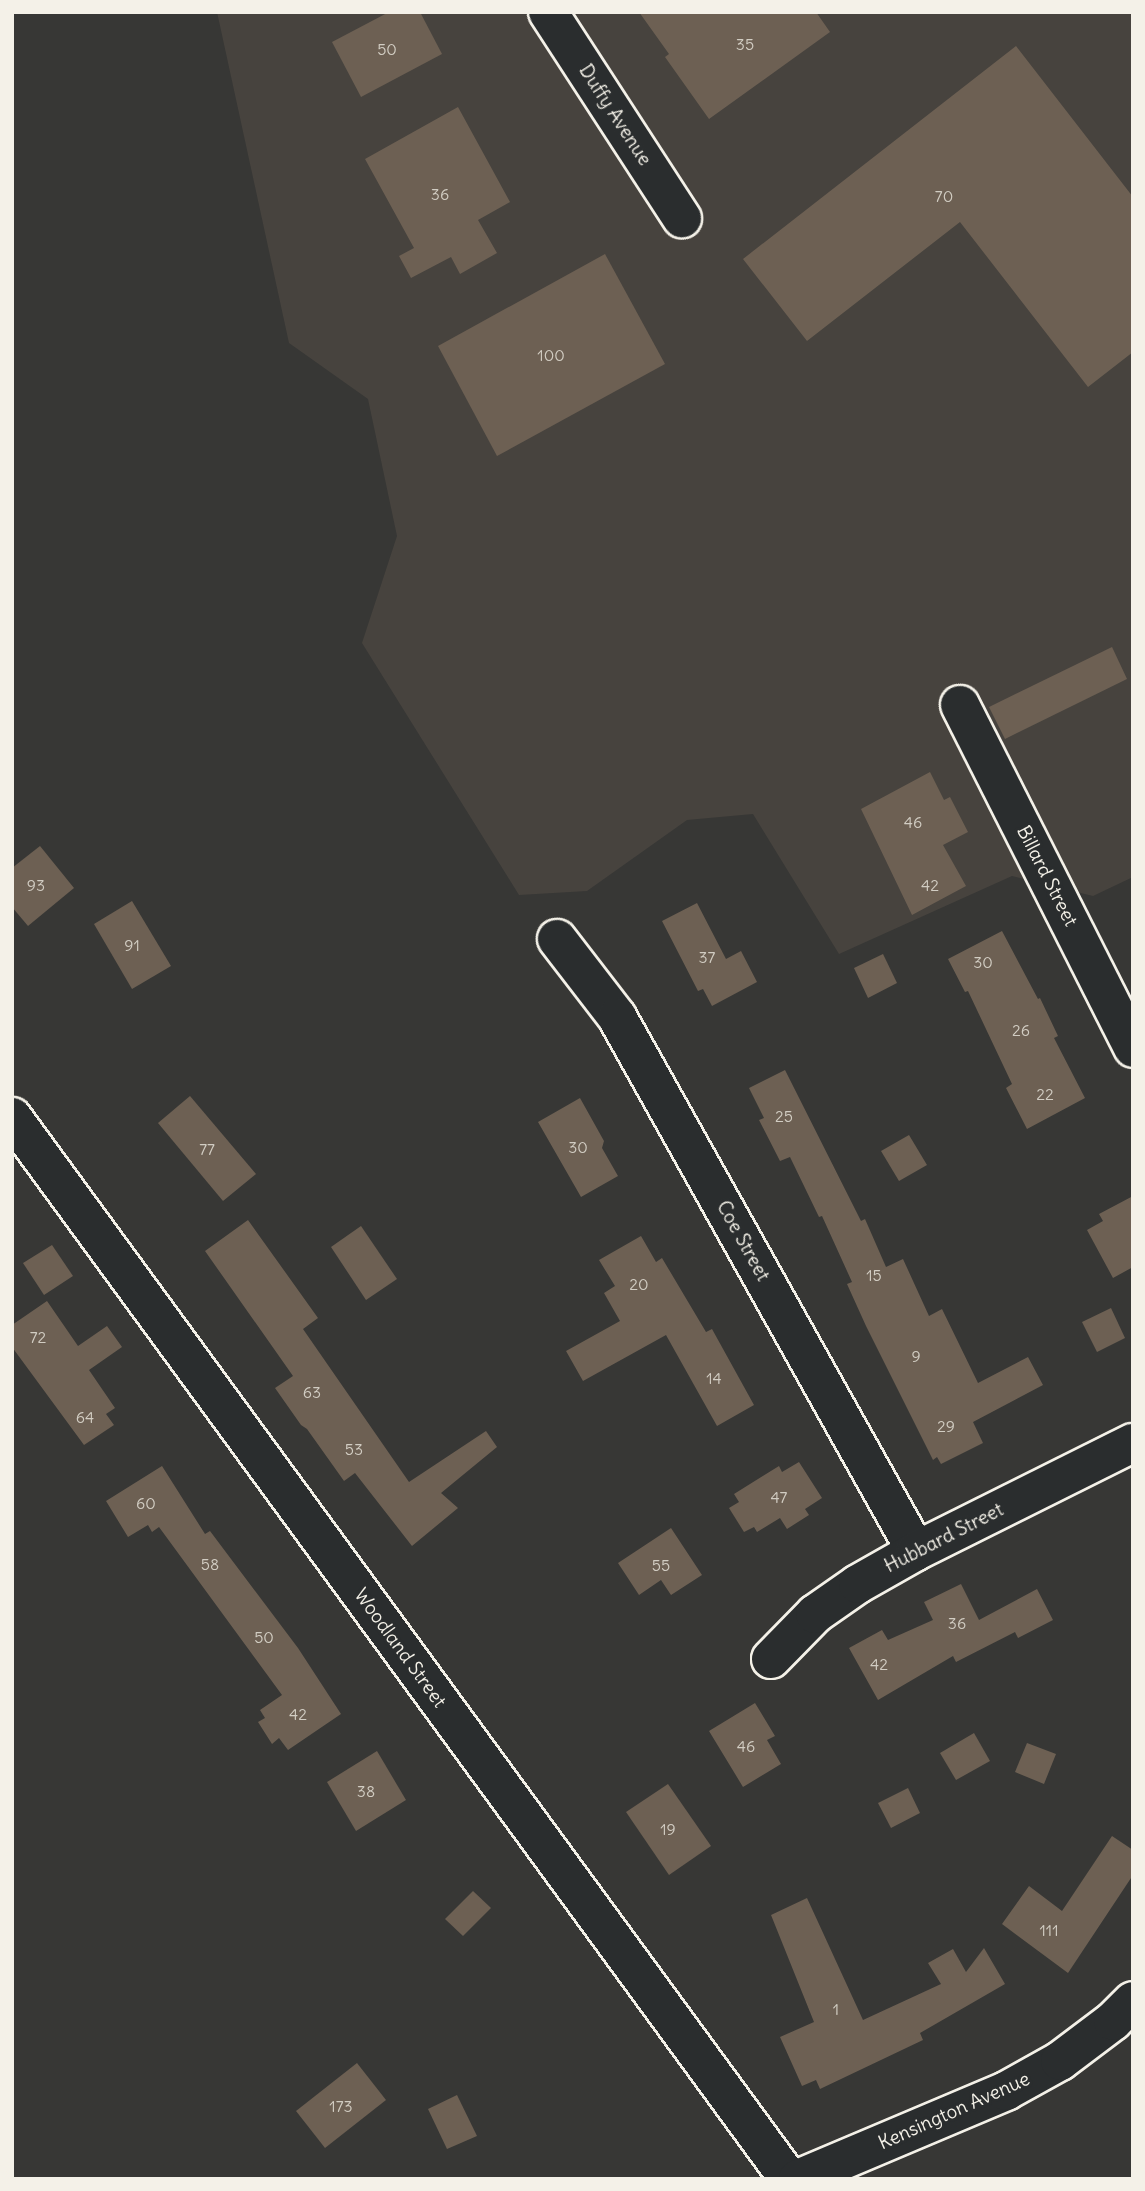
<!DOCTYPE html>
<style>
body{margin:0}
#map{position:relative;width:1145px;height:2191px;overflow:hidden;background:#373735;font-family:Delius,sans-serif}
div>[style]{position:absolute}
.built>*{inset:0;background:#47433e}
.building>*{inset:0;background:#6d6053}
.roads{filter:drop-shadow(2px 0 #f4f1e8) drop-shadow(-2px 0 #f4f1e8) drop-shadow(0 2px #f4f1e8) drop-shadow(0 -2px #f4f1e8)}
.minor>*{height:38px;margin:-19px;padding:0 19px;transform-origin:19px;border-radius:19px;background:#2a2d2e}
.major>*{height:38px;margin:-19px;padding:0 19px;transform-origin:19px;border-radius:19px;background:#2a2d2e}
span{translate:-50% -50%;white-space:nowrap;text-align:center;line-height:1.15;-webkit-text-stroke:6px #2a2d2e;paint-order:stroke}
.number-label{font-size:16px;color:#d2cdc3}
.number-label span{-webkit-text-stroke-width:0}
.street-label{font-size:19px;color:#f4f1e8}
.frame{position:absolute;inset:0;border:14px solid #f4f1e8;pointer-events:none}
</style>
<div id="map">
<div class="built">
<div style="clip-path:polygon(217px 12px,1133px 12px,1133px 877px,1093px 896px,1012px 876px,839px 954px,753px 814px,687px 820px,587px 891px,519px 895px,362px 643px,397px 536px,368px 399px,289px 343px)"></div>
</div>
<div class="building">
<div style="clip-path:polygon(389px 12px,420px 12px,442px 54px,361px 97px,332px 42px)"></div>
<div style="clip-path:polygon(639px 12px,816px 12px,830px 32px,709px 119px,665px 57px,669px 54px)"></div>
<div style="clip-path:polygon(1016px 46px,1133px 197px,1133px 352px,1088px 387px,960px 222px,807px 341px,743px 259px)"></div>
<div style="clip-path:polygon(458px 107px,510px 202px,478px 220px,497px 253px,460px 274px,451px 257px,411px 278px,399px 256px,414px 248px,365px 159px)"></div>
<div style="clip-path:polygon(605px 254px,665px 364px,497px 456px,438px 346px)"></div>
<div style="clip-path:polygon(1112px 647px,1127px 679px,1005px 739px,989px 707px)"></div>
<div style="clip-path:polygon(930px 772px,944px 800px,950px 797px,968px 832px,943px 845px,966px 886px,912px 915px,861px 809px)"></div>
<div style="clip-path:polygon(40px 846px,74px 888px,28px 926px,12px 907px,12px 868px)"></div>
<div style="clip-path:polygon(132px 901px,171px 966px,132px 989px,94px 924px)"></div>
<div style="clip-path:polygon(697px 903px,726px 959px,741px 951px,757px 982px,712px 1006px,703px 989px,698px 991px,662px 921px)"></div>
<div style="clip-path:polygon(1002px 931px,1038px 999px,1040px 998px,1058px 1036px,1054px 1038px,1085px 1098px,1027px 1129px,1006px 1088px,1012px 1084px,968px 991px,965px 992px,948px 959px)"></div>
<div style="clip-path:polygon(883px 954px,897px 983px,868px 998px,854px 968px)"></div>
<div style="clip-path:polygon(785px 1070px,861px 1221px,865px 1219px,886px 1267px,903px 1259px,929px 1316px,942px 1309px,978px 1383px,1028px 1357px,1043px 1385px,973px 1422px,983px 1443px,941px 1464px,937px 1457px,933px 1460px,866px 1326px,847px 1284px,852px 1282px,822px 1216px,819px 1217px,790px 1157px,780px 1161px,759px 1120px,764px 1118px,749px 1088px)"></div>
<div style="clip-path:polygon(190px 1096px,256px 1174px,223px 1201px,158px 1123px)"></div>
<div style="clip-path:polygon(580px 1098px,604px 1141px,602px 1148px,618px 1176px,581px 1197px,538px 1122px)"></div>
<div style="clip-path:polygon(909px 1135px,927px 1165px,899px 1181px,881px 1151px)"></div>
<div style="clip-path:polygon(1133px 1196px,1133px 1267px,1113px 1278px,1087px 1230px,1103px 1221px,1099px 1214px)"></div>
<div style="clip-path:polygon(248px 1220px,318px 1318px,303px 1329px,409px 1482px,486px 1431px,497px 1447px,441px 1493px,458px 1508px,412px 1546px,355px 1473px,344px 1481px,307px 1429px,301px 1425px,275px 1388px,293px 1376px,205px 1251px)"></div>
<div style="clip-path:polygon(361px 1226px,397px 1279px,366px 1300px,331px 1247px)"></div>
<div style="clip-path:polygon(641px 1236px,656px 1262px,662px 1258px,706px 1332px,712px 1329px,754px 1405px,717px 1426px,666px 1335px,583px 1381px,566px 1351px,620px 1321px,604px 1293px,615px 1286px,599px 1260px)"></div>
<div style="clip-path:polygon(52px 1245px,73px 1276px,44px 1295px,23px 1263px)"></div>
<div style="clip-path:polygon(47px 1301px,78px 1346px,107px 1326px,122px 1347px,89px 1370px,115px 1408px,106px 1414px,114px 1425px,84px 1445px,12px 1347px,12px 1325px)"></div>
<div style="clip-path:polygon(1111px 1308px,1125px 1338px,1097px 1352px,1082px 1322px)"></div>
<div style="clip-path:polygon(799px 1462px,822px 1498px,805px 1509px,809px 1515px,787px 1529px,780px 1518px,757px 1532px,754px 1527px,744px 1532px,729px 1508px,739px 1502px,734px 1494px,779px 1466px,782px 1472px)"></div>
<div style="clip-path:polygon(162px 1466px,205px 1534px,210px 1531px,298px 1648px,341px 1714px,288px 1750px,279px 1738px,272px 1744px,258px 1722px,265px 1718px,260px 1710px,282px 1695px,159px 1527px,152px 1532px,148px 1525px,128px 1537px,106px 1501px)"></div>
<div style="clip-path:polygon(671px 1528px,702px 1575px,671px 1595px,661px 1580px,639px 1595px,618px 1563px)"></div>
<div style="clip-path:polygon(961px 1584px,979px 1620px,1037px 1589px,1053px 1620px,1018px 1638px,1015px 1632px,956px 1662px,953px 1656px,878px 1700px,849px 1648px,882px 1630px,888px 1640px,933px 1620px,924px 1602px)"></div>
<div style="clip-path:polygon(755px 1703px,775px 1736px,767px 1740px,781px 1764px,743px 1787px,709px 1731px)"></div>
<div style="clip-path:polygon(974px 1733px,990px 1761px,956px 1780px,940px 1753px)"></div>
<div style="clip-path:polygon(1027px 1743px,1056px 1754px,1044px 1784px,1015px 1772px)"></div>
<div style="clip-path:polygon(377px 1751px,406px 1800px,356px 1831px,327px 1782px)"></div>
<div style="clip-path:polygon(668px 1784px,711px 1846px,669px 1875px,626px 1812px)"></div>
<div style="clip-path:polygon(908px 1788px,920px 1813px,891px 1828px,878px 1803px)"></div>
<div style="clip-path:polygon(1112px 1836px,1133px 1850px,1133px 1875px,1068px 1973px,1002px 1924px,1029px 1886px,1062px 1911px)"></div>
<div style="clip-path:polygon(473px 1891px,491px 1908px,463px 1936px,445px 1919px)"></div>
<div style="clip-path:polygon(807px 1898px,863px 2020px,941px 1984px,928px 1963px,953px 1949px,966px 1972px,984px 1948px,1005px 1984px,920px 2033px,923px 2040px,820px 2089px,816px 2080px,802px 2086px,780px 2037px,814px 2022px,771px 1915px)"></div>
<div style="clip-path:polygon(357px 2063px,386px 2100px,325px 2148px,296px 2111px)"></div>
<div style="clip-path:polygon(457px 2095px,477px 2136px,447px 2149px,428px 2109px)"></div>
</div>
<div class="roads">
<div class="minor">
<div style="left:548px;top:12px;width:246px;rotate:57deg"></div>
<div style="left:960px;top:705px;width:384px;rotate:63.2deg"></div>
<div style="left:557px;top:939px;width:98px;rotate:52.4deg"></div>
<div style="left:617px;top:1017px;width:612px;rotate:60.75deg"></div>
<div style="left:12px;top:1117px;width:1316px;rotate:53.81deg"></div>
<div style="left:771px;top:1659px;width:63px;rotate:-45.6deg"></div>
<div style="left:815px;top:1614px;width:52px;rotate:-34.9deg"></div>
<div style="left:858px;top:1584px;width:67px;rotate:-29.6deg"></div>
<div style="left:916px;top:1551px;width:242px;rotate:-26.5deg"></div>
</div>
<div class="major">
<div style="left:798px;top:2179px;width:226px;rotate:-22.9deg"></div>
<div style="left:1006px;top:2091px;width:62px;rotate:-29.1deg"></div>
<div style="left:1060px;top:2061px;width:66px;rotate:-37deg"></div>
<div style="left:1113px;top:2021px;width:28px;rotate:-45deg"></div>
</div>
</div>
<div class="number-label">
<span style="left:745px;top:44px">35</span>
<span style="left:387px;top:49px">50</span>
<span style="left:440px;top:194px">36</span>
<span style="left:944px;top:196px">70</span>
<span style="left:551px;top:355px">100</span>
<span style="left:913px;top:822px">46</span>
<span style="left:36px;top:885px">93</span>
<span style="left:930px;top:885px">42</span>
<span style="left:132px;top:945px">91</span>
<span style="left:707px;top:957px">37</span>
<span style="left:983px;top:962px">30</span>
<span style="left:1021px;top:1030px">26</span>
<span style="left:1045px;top:1094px">22</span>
<span style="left:784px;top:1116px">25</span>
<span style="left:578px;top:1147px">30</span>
<span style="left:207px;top:1149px">77</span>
<span style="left:874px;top:1275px">15</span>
<span style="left:639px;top:1284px">20</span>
<span style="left:38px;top:1337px">72</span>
<span style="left:916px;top:1356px">9</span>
<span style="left:714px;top:1378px">14</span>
<span style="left:312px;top:1392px">63</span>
<span style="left:85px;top:1417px">64</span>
<span style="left:946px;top:1426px">29</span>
<span style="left:354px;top:1449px">53</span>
<span style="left:779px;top:1497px">47</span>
<span style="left:146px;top:1503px">60</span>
<span style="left:210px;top:1564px">58</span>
<span style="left:661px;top:1565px">55</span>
<span style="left:957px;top:1623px">36</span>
<span style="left:264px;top:1637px">50</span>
<span style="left:879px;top:1664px">42</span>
<span style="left:298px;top:1714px">42</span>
<span style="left:746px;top:1746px">46</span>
<span style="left:366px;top:1791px">38</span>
<span style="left:668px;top:1829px">19</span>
<span style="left:1049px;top:1930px">111</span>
<span style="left:836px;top:2009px">1</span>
<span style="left:341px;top:2106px">173</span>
</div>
<div class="street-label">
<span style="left:615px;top:115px;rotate:57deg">Duffy Avenue</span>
<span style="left:1047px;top:876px;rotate:63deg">Billard Street</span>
<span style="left:743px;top:1241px;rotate:61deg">Coe Street</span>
<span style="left:944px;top:1538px;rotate:-27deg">Hubbard Street</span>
<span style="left:400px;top:1648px;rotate:54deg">Woodland Street</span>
<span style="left:954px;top:2111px;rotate:-24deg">Kensington Avenue</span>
</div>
<div class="frame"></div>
</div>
